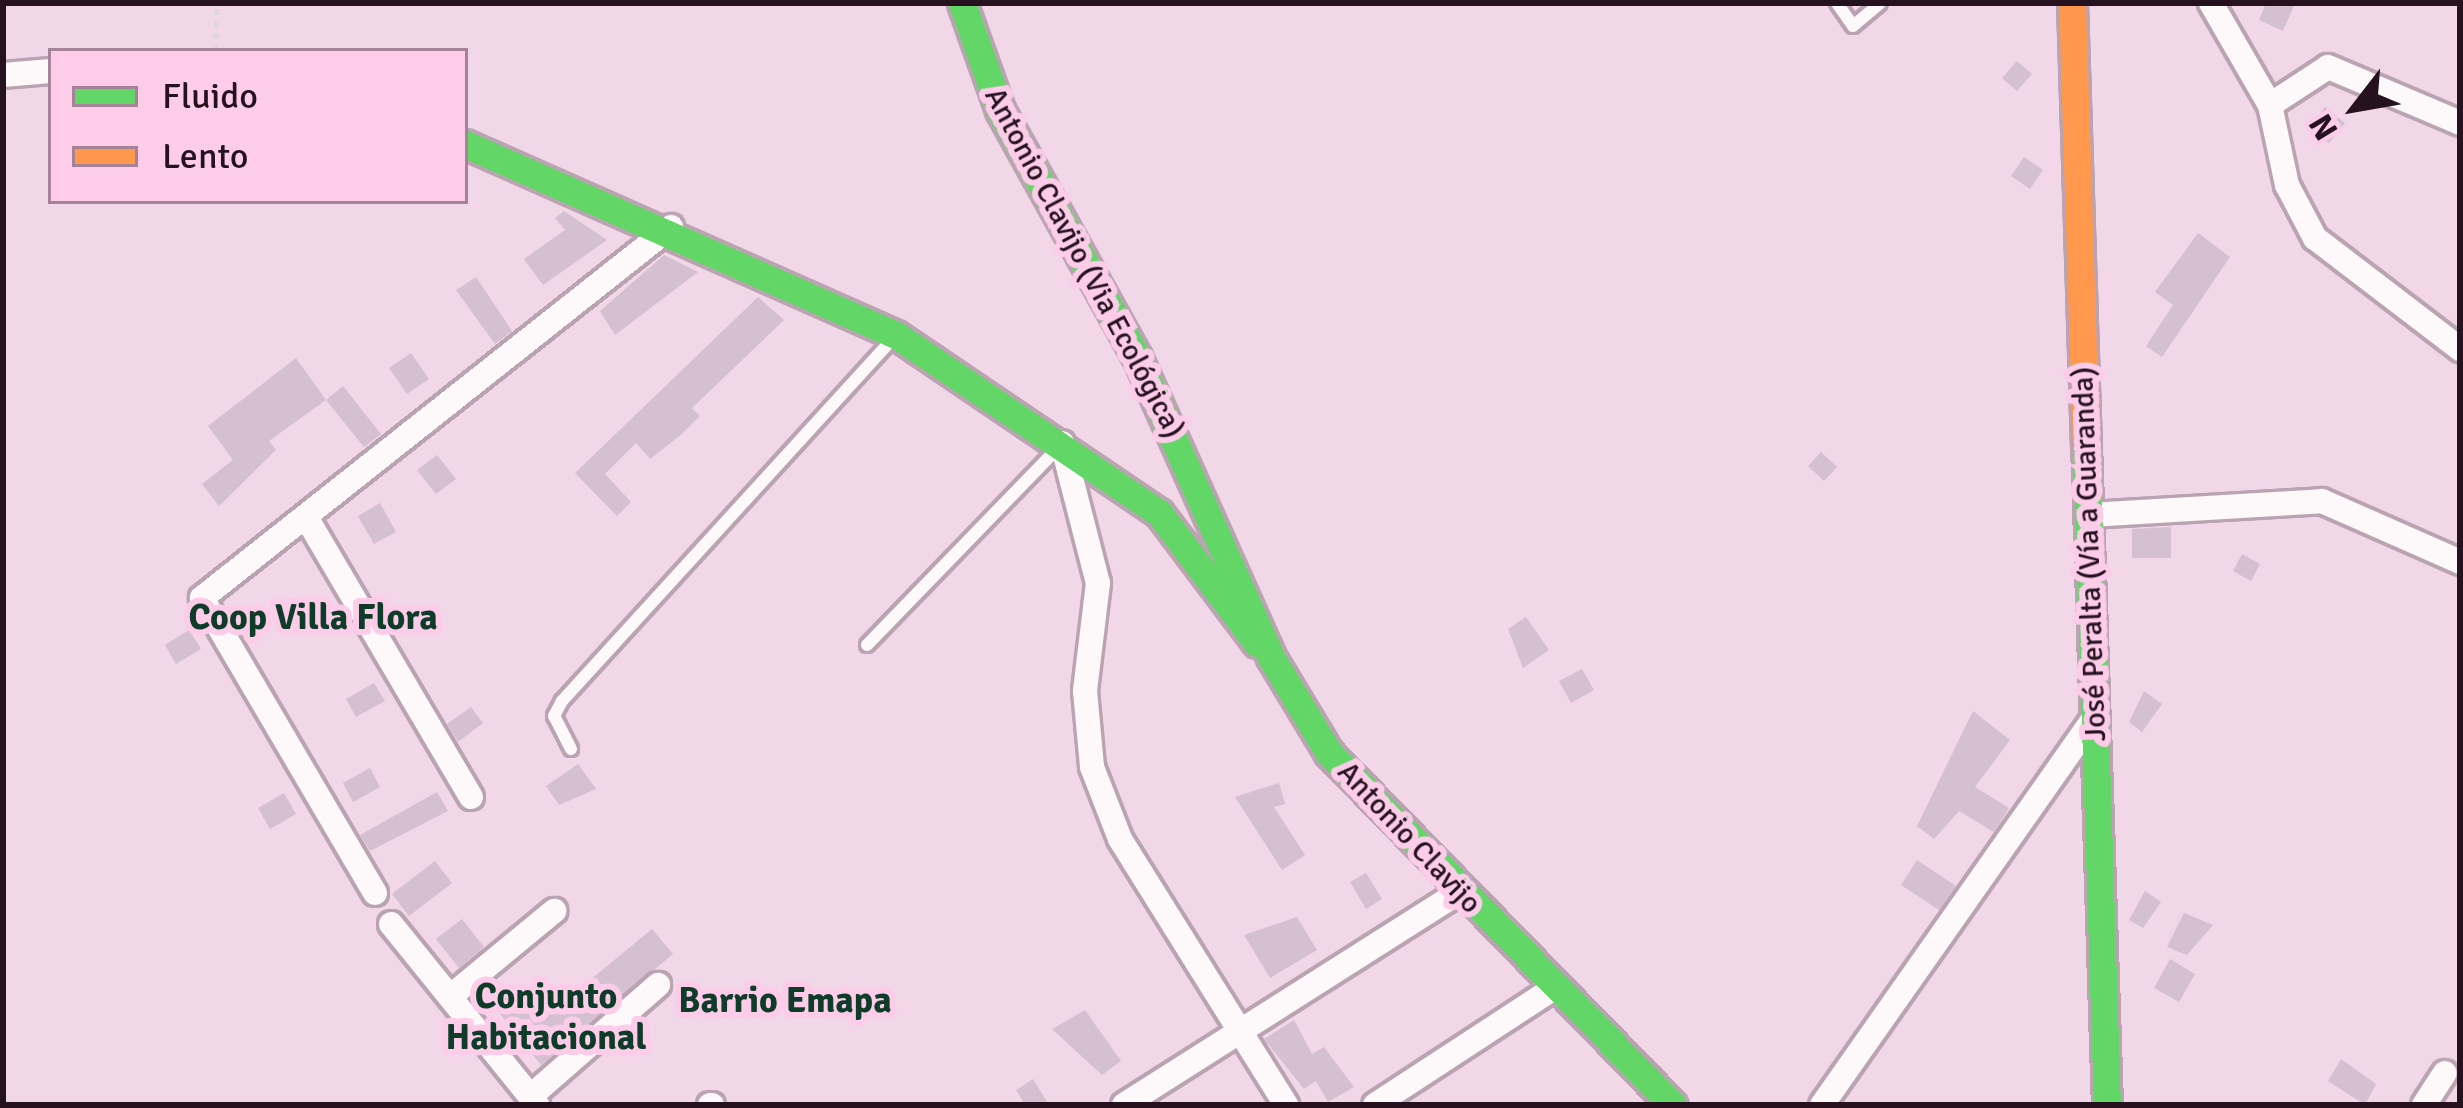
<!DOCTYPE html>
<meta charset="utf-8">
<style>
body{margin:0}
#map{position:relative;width:2463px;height:1108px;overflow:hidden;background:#f1d7e7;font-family:Signika,sans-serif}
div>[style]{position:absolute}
.building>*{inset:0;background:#d4c0d1}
.path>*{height:4.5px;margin-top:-2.25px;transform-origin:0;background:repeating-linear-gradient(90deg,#ded6db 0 6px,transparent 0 12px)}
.roads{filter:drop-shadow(3px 0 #bba4b2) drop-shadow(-3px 0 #bba4b2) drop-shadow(0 3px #bba4b2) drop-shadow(0 -3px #bba4b2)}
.lane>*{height:12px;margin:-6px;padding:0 6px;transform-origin:6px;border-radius:6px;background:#fdf9fb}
.street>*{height:24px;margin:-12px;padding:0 12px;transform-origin:12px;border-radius:12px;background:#fdf9fb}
.fast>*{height:27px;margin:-13.5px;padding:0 13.5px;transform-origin:13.5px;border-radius:13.5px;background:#63d668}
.slow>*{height:27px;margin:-13.5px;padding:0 13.5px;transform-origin:13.5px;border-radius:13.5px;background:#ff974d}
span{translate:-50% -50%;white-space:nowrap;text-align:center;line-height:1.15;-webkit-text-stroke:12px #fccce9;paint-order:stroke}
.street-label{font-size:30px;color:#26121f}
.quarter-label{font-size:36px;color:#0e3c29;font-weight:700}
.frame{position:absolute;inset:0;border:6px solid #26121f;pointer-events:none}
.legend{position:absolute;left:48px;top:48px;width:420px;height:156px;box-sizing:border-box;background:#fccce9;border:3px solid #a68298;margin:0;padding:15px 21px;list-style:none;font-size:36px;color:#26121f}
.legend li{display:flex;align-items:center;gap:24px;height:60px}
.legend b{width:60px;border:3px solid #a68298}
.north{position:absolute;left:2295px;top:48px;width:120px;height:120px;-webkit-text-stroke:9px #fccce9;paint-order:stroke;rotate:239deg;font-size:33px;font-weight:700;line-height:48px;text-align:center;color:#26121f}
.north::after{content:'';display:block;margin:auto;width:42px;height:54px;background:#26121f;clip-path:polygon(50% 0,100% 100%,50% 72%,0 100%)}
</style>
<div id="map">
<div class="building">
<div style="clip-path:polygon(2266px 3px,2295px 3px,2283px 31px,2259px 20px)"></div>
<div style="clip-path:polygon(2017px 61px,2032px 74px,2017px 91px,2002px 78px)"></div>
<div style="clip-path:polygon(2325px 107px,2345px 123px,2329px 143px,2309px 128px)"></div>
<div style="clip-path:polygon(2024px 157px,2043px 170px,2030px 189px,2011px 176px)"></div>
<div style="clip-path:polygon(564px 211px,607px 240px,543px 285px,524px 259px,565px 230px,555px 218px)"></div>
<div style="clip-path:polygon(2198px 233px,2230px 257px,2162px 357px,2146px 346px,2173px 305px,2155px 292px)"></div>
<div style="clip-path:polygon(664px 255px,698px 272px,615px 335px,600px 311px)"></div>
<div style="clip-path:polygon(476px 277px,512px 331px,495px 344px,456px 290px)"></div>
<div style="clip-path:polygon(758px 297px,784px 320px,692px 408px,700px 416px,682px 434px,650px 459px,636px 443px,605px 474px,631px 502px,617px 516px,575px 473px)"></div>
<div style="clip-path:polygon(411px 353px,429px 379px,407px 394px,389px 368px)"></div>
<div style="clip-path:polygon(296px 358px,326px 400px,269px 441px,276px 450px,219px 506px,202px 484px,233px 460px,208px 426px)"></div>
<div style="clip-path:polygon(343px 386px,381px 434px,364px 447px,326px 400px)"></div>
<div style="clip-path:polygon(1821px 452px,1837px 467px,1824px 481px,1808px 466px)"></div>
<div style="clip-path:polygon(437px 455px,456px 479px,436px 494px,417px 470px)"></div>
<div style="clip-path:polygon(380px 503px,396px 532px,374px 544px,358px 516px)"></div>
<div style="clip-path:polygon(2171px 527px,2171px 558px,2132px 558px,2132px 529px)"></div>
<div style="clip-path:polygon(2242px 554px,2260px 564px,2251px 581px,2233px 571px)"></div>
<div style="clip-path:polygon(1526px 617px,1549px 650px,1523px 668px,1508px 629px)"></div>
<div style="clip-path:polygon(189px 630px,201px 649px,176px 664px,165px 645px)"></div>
<div style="clip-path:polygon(1582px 669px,1594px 690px,1571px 703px,1559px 681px)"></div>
<div style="clip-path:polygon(374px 683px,385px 701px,356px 717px,346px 699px)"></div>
<div style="clip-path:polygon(2144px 691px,2162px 704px,2142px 732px,2129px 722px)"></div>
<div style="clip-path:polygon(471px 707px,483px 723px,458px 742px,447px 724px)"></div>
<div style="clip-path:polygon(1973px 711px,2010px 740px,1975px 787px,2009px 808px,1994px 832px,1959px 811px,1934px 839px,1917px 826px)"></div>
<div style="clip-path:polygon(578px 764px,596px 789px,559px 805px,546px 786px)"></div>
<div style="clip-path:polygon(370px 768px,380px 787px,353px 802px,343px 783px)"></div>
<div style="clip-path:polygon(1279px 783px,1285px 804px,1274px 807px,1305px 855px,1282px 870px,1235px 797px)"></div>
<div style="clip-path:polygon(437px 792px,448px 811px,370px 851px,360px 835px)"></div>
<div style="clip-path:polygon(284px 793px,296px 814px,270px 829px,258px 808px)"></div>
<div style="clip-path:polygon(1917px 860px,1956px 886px,1939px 910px,1901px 885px)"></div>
<div style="clip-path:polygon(435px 861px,452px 883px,409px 916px,392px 894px)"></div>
<div style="clip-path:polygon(1366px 873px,1382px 899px,1366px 909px,1350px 882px)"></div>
<div style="clip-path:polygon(2145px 891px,2161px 902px,2143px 928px,2129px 920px)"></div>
<div style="clip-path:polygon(2184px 913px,2213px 925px,2187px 955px,2167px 947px)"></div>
<div style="clip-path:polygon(1297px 917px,1317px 950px,1270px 978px,1244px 935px)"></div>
<div style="clip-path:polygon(462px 919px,484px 947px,459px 968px,436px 939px)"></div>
<div style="clip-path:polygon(652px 929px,673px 954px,541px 1065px,493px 1005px,516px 986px,543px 1019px)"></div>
<div style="clip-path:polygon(2170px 959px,2195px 974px,2179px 1002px,2154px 988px)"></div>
<div style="clip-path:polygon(1085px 1010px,1121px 1061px,1102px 1075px,1052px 1029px)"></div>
<div style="clip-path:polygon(1294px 1020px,1312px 1054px,1324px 1047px,1354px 1087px,1328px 1102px,1316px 1081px,1304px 1089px,1264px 1039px)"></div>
<div style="clip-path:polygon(2341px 1059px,2376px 1084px,2365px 1105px,2328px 1081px)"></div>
<div style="clip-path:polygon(1033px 1079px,1049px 1105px,1025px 1105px,1016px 1090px)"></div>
</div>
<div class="path">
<div style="left:215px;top:51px;width:48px;rotate:-87.6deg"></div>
</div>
<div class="roads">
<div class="lane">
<div style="left:1837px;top:3px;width:28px;rotate:55deg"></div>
<div style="left:1853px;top:26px;width:35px;rotate:-40deg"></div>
<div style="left:867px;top:645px;width:273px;rotate:-45.9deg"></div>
<div style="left:571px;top:749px;width:37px;rotate:-117deg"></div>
<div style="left:554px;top:716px;width:17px;rotate:-62deg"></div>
<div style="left:562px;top:701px;width:494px;rotate:-47.6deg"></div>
</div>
<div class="street">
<div style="left:2211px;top:3px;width:118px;rotate:60deg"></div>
<div style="left:2270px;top:105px;width:82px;rotate:78deg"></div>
<div style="left:2287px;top:185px;width:60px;rotate:62.2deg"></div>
<div style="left:2315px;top:238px;width:183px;rotate:37.4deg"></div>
<div style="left:3px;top:75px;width:48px;rotate:-4.8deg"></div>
<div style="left:2270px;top:105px;width:69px;rotate:-33.2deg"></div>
<div style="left:2328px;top:67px;width:143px;rotate:23deg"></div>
<div style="left:1062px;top:443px;width:145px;rotate:75.6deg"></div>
<div style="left:1098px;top:583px;width:109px;rotate:96.9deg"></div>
<div style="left:1085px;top:691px;width:76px;rotate:84.7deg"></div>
<div style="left:1092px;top:767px;width:77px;rotate:68.7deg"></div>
<div style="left:1120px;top:839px;width:314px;rotate:58deg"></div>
<div style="left:2089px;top:515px;width:233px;rotate:-3.4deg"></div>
<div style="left:2322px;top:501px;width:151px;rotate:23.8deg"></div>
<div style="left:306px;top:517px;width:325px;rotate:59.5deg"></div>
<div style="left:375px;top:893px;width:342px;rotate:-120.4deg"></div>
<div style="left:202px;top:598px;width:598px;rotate:-38.35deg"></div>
<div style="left:391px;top:924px;width:233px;rotate:51.1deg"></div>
<div style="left:451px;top:996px;width:134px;rotate:-39.5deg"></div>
<div style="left:531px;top:1096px;width:169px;rotate:-41.2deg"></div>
<div style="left:710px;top:1105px;width:2px"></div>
<div style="left:1124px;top:1105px;width:398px;rotate:-32.4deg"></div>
<div style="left:1375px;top:1105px;width:212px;rotate:-33.2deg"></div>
<div style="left:1822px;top:1105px;width:471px;rotate:-54.9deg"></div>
<div style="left:2424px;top:1105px;width:38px;rotate:-57deg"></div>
</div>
<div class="fast">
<div style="left:962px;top:3px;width:114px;rotate:70.4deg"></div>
<div style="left:1000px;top:110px;width:282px;rotate:61deg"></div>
<div style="left:1137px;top:357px;width:329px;rotate:65.9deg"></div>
<div style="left:1271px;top:657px;width:112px;rotate:58.9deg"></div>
<div style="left:1329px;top:753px;width:492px;rotate:45.7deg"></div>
<div style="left:465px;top:144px;width:471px;rotate:23.9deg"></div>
<div style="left:896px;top:335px;width:318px;rotate:34.1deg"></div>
<div style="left:1159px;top:513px;width:163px;rotate:53deg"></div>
<div style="left:2086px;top:442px;width:663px;rotate:88.19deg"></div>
</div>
<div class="slow">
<div style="left:2072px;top:3px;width:439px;rotate:88.2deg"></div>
</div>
</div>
<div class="street-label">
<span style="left:1084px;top:263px;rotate:62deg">Antonio Clavijo (Via Ecológica)</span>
<span style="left:2090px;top:554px;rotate:-92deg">José Peralta (Vía a Guaranda)</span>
<span style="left:1409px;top:838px;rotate:47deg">Antonio Clavijo</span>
</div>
<div class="quarter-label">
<span style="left:313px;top:618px">Coop Villa Flora</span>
<span style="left:546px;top:1017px">Conjunto<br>Habitacional</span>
<span style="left:785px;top:1001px">Barrio Emapa</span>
</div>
<div class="frame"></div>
<ul class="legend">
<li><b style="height:15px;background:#63d668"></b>Fluido</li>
<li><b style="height:15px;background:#ff974d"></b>Lento</li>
</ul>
<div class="north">N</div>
</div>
